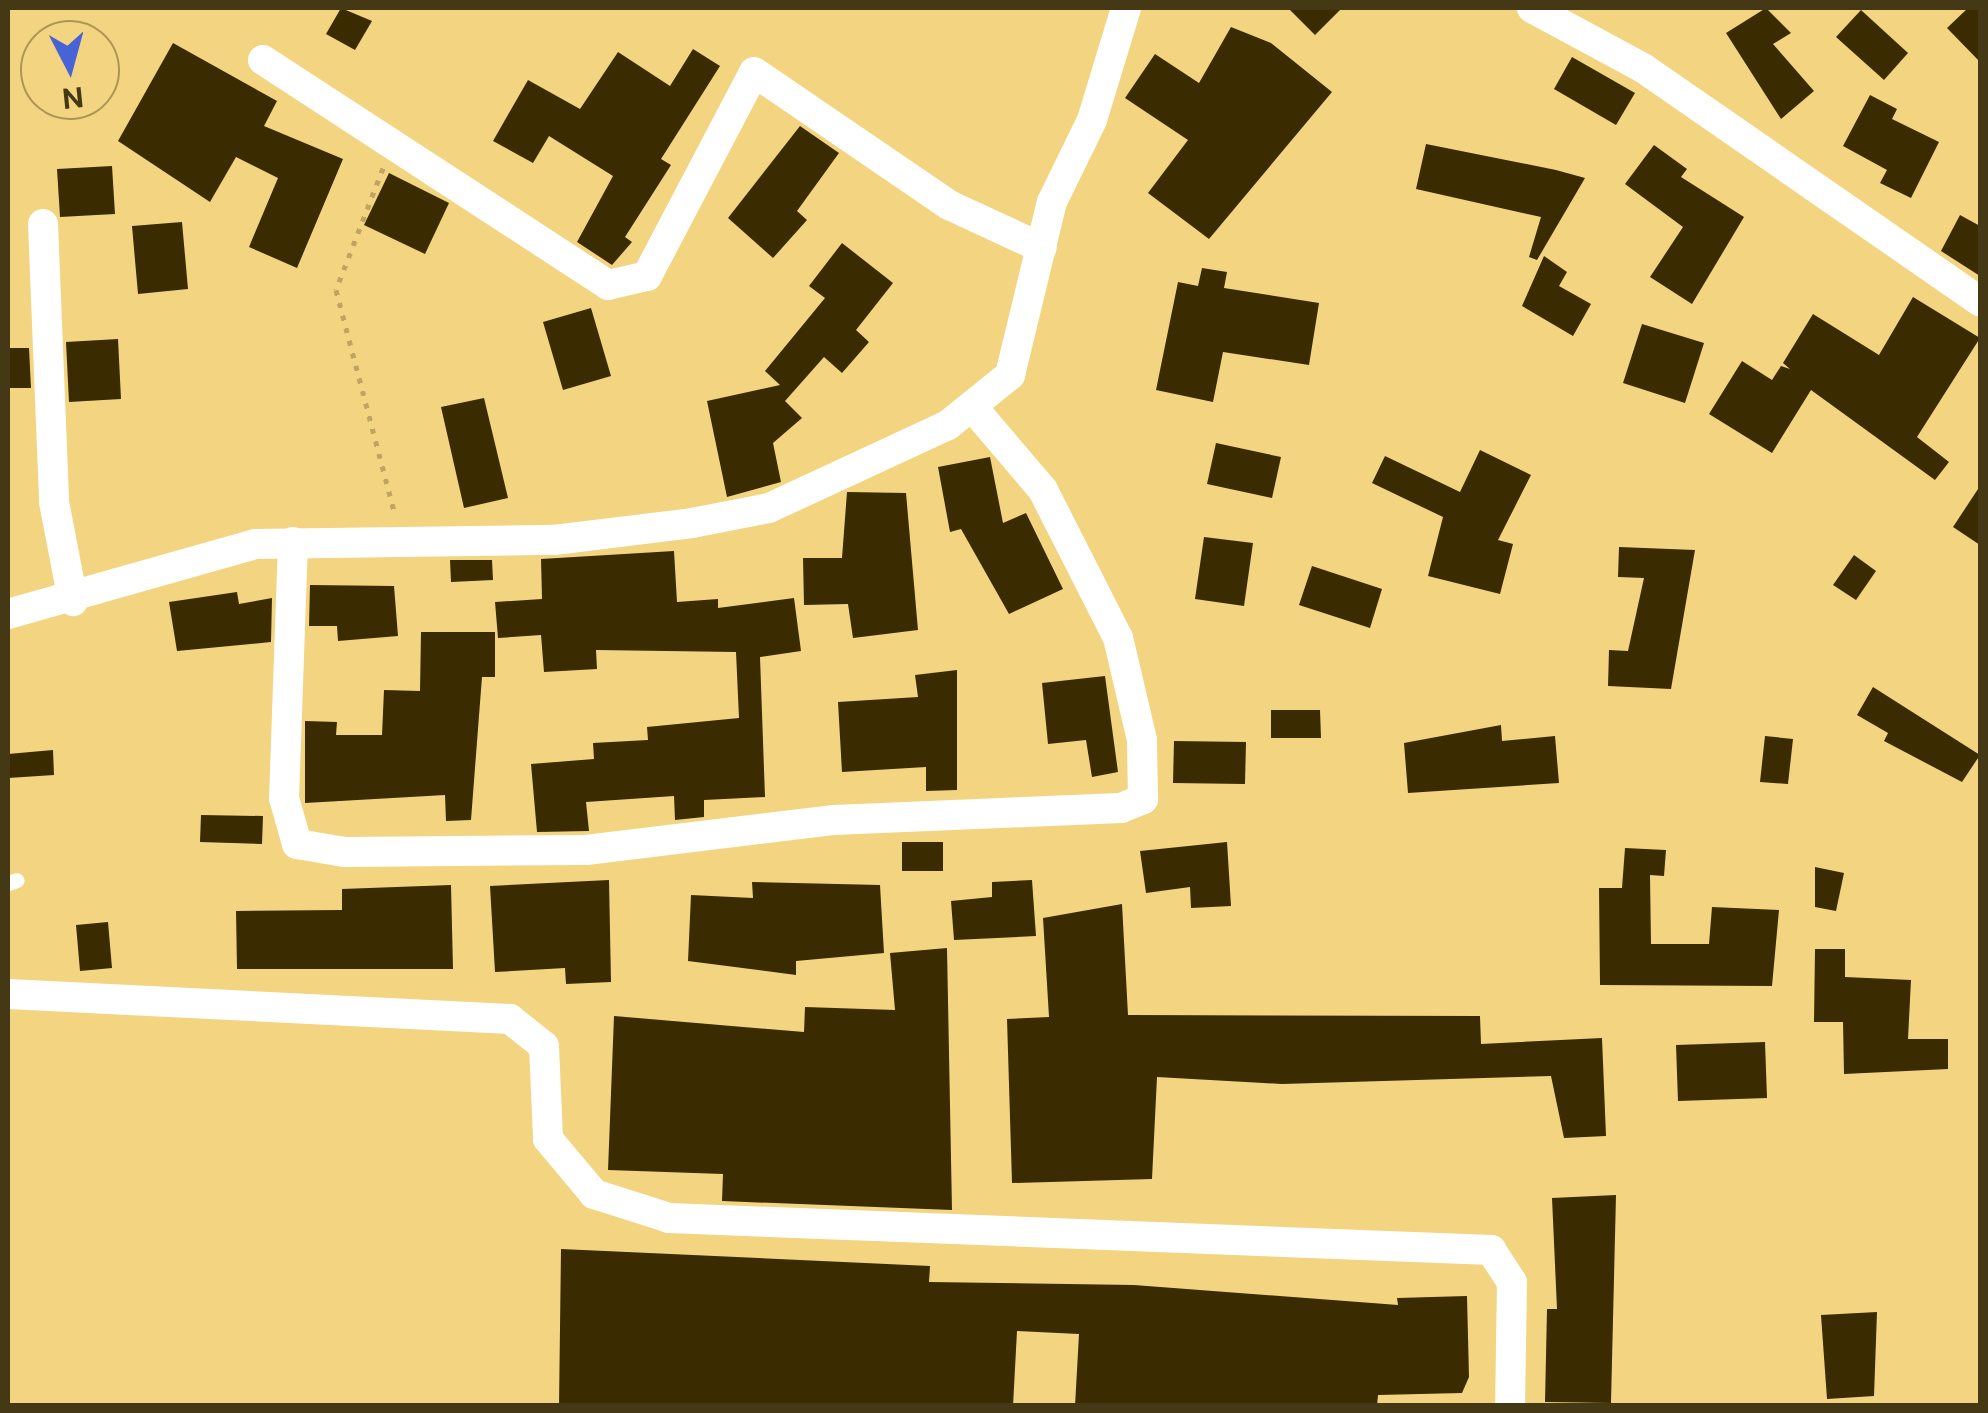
<!DOCTYPE html>
<style>
body{margin:0}
#map{position:relative;width:1988px;height:1413px;overflow:hidden;background:#f3d480;font-family:"Public Sans",sans-serif}
div>[style]{position:absolute}
.building>*{inset:0;background:#3a2c00}
.path>*{height:5px;margin-top:-2.5px;transform-origin:0;background:repeating-linear-gradient(90deg,#bfa560 0 5px,transparent 0 13px)}
.service>*{height:15px;margin:-7.5px;padding:0 7.5px;transform-origin:7.5px;border-radius:7.5px;background:#fff}
.minor>*{height:30px;margin:-15px;padding:0 15px;transform-origin:15px;border-radius:15px;background:#fff}
span{translate:-50% -50%;white-space:nowrap;text-align:center;line-height:1.15;-webkit-text-stroke:10px #f3d480;paint-order:stroke}
.frame{position:absolute;inset:0;border:10px solid #453815;pointer-events:none}
.north{position:absolute;left:20px;top:20px;width:100px;height:100px;box-sizing:border-box;background:#f3d480;border:2px solid #ad9655;border-radius:50%;rotate:174deg;font-size:28px;font-weight:700;line-height:40px;text-align:center;color:#453815}
.north::after{content:'';display:block;margin:auto;width:35px;height:45px;background:#4863d6;clip-path:polygon(50% 0,100% 100%,50% 72%,0 100%)}
</style>
<div id="map">
<div class="building">
<div style="clip-path:polygon(341px 8px,372px 21px,355px 50px,326px 34px)"></div>
<div style="clip-path:polygon(1288px 8px,1342px 8px,1315px 35px)"></div>
<div style="clip-path:polygon(1766px 8px,1791px 33px,1773px 44px,1814px 91px,1781px 119px,1726px 33px)"></div>
<div style="clip-path:polygon(1968px 8px,1980px 8px,1980px 62px,1947px 28px)"></div>
<div style="clip-path:polygon(1861px 10px,1908px 53px,1884px 80px,1836px 37px)"></div>
<div style="clip-path:polygon(1231px 27px,1271px 43px,1332px 92px,1209px 239px,1148px 193px,1188px 140px,1125px 98px,1155px 54px,1199px 83px)"></div>
<div style="clip-path:polygon(173px 43px,277px 101px,264px 126px,343px 159px,297px 268px,249px 247px,278px 178px,236px 157px,210px 202px,118px 141px)"></div>
<div style="clip-path:polygon(693px 49px,720px 66px,661px 159px,671px 165px,625px 237px,632px 242px,612px 265px,577px 242px,613px 176px,549px 136px,533px 163px,493px 141px,528px 80px,580px 109px,618px 52px,670px 86px)"></div>
<div style="clip-path:polygon(1572px 57px,1635px 93px,1616px 125px,1554px 89px)"></div>
<div style="clip-path:polygon(1870px 95px,1897px 109px,1892px 119px,1939px 142px,1911px 198px,1880px 183px,1887px 170px,1843px 146px)"></div>
<div style="clip-path:polygon(800px 126px,839px 153px,797px 211px,807px 220px,773px 258px,728px 218px)"></div>
<div style="clip-path:polygon(1426px 144px,1556px 170px,1585px 178px,1537px 260px,1529px 257px,1541px 217px,1416px 189px)"></div>
<div style="clip-path:polygon(1654px 145px,1687px 169px,1681px 177px,1744px 217px,1692px 304px,1650px 277px,1683px 227px,1625px 184px)"></div>
<div style="clip-path:polygon(112px 166px,115px 214px,60px 217px,57px 169px)"></div>
<div style="clip-path:polygon(389px 173px,449px 203px,425px 254px,364px 225px)"></div>
<div style="clip-path:polygon(1960px 215px,1980px 226px,1980px 276px,1941px 251px)"></div>
<div style="clip-path:polygon(182px 222px,188px 289px,138px 294px,132px 226px)"></div>
<div style="clip-path:polygon(842px 243px,893px 283px,856px 330px,869px 342px,842px 373px,824px 357px,785px 401px,802px 418px,773px 443px,781px 482px,727px 497px,707px 401px,780px 385px,765px 371px,825px 298px,809px 286px)"></div>
<div style="clip-path:polygon(1544px 256px,1567px 272px,1559px 286px,1591px 304px,1573px 336px,1522px 306px)"></div>
<div style="clip-path:polygon(1202px 268px,1227px 272px,1224px 288px,1319px 303px,1309px 365px,1223px 352px,1213px 402px,1156px 390px,1178px 282px,1198px 286px)"></div>
<div style="clip-path:polygon(1913px 297px,1980px 338px,1917px 437px,1949px 462px,1935px 480px,1811px 390px,1772px 453px,1709px 414px,1742px 361px,1772px 380px,1781px 366px,1790px 369px,1783px 363px,1813px 314px,1879px 355px)"></div>
<div style="clip-path:polygon(591px 308px,611px 376px,563px 390px,543px 322px)"></div>
<div style="clip-path:polygon(1642px 324px,1704px 343px,1685px 403px,1623px 383px)"></div>
<div style="clip-path:polygon(118px 339px,121px 399px,69px 402px,66px 342px)"></div>
<div style="clip-path:polygon(8px 348px,29px 348px,31px 388px,8px 388px)"></div>
<div style="clip-path:polygon(484px 398px,508px 498px,464px 508px,441px 407px)"></div>
<div style="clip-path:polygon(1216px 443px,1281px 457px,1272px 498px,1207px 484px)"></div>
<div style="clip-path:polygon(1480px 450px,1531px 475px,1498px 540px,1513px 544px,1500px 594px,1428px 576px,1443px 517px,1372px 483px,1385px 456px,1460px 492px)"></div>
<div style="clip-path:polygon(990px 457px,1003px 523px,1026px 513px,1063px 589px,1009px 614px,961px 529px,950px 532px,938px 467px)"></div>
<div style="clip-path:polygon(1980px 486px,1980px 545px,1953px 527px)"></div>
<div style="clip-path:polygon(847px 492px,906px 493px,918px 630px,853px 638px,848px 604px,804px 605px,803px 558px,842px 558px)"></div>
<div style="clip-path:polygon(1204px 537px,1253px 543px,1244px 606px,1195px 599px)"></div>
<div style="clip-path:polygon(1619px 547px,1695px 550px,1671px 689px,1608px 686px,1609px 650px,1628px 651px,1644px 578px,1618px 577px)"></div>
<div style="clip-path:polygon(674px 551px,677px 602px,718px 599px,718px 608px,794px 598px,801px 651px,760px 657px,765px 797px,704px 800px,704px 817px,675px 820px,674px 796px,586px 802px,589px 831px,537px 832px,531px 764px,594px 759px,593px 743px,648px 740px,647px 727px,739px 718px,736px 652px,596px 650px,597px 669px,544px 672px,541px 635px,498px 638px,495px 602px,542px 599px,541px 559px)"></div>
<div style="clip-path:polygon(1854px 555px,1876px 571px,1856px 600px,1833px 585px)"></div>
<div style="clip-path:polygon(450px 560px,492px 560px,493px 580px,451px 582px)"></div>
<div style="clip-path:polygon(1312px 566px,1382px 589px,1370px 628px,1299px 605px)"></div>
<div style="clip-path:polygon(310px 585px,394px 586px,398px 636px,338px 641px,337px 626px,309px 626px)"></div>
<div style="clip-path:polygon(237px 592px,239px 604px,272px 598px,271px 642px,177px 651px,169px 602px)"></div>
<div style="clip-path:polygon(421px 632px,495px 632px,495px 677px,482px 677px,471px 820px,446px 821px,445px 795px,305px 803px,305px 721px,337px 722px,336px 735px,382px 735px,384px 690px,420px 691px)"></div>
<div style="clip-path:polygon(957px 670px,957px 790px,926px 791px,926px 767px,842px 772px,838px 702px,918px 697px,915px 675px)"></div>
<div style="clip-path:polygon(1105px 676px,1118px 772px,1092px 777px,1086px 740px,1048px 744px,1042px 683px)"></div>
<div style="clip-path:polygon(1873px 687px,1980px 755px,1962px 782px,1884px 741px,1888px 733px,1857px 715px)"></div>
<div style="clip-path:polygon(1271px 710px,1320px 710px,1321px 738px,1271px 738px)"></div>
<div style="clip-path:polygon(1501px 725px,1502px 741px,1555px 736px,1559px 783px,1408px 793px,1404px 743px)"></div>
<div style="clip-path:polygon(1765px 736px,1793px 739px,1788px 784px,1760px 782px)"></div>
<div style="clip-path:polygon(1174px 741px,1246px 742px,1245px 784px,1173px 783px)"></div>
<div style="clip-path:polygon(53px 750px,54px 775px,8px 778px,8px 754px)"></div>
<div style="clip-path:polygon(201px 815px,263px 816px,262px 844px,200px 842px)"></div>
<div style="clip-path:polygon(902px 842px,943px 842px,943px 871px,902px 871px)"></div>
<div style="clip-path:polygon(1227px 842px,1231px 906px,1191px 908px,1190px 887px,1146px 893px,1140px 851px)"></div>
<div style="clip-path:polygon(1625px 848px,1666px 850px,1664px 876px,1650px 875px,1651px 944px,1709px 944px,1712px 907px,1779px 910px,1772px 986px,1600px 985px,1599px 888px,1622px 888px)"></div>
<div style="clip-path:polygon(1815px 867px,1844px 873px,1836px 911px,1815px 907px)"></div>
<div style="clip-path:polygon(609px 880px,611px 982px,566px 984px,565px 968px,495px 972px,490px 886px)"></div>
<div style="clip-path:polygon(1032px 880px,1036px 936px,954px 940px,951px 901px,992px 897px,992px 882px)"></div>
<div style="clip-path:polygon(752px 882px,880px 885px,884px 953px,796px 961px,796px 975px,688px 961px,691px 895px,753px 898px)"></div>
<div style="clip-path:polygon(451px 885px,453px 969px,237px 969px,236px 911px,342px 910px,342px 889px)"></div>
<div style="clip-path:polygon(1122px 904px,1128px 1015px,1480px 1016px,1481px 1044px,1602px 1038px,1606px 1136px,1564px 1138px,1551px 1076px,1282px 1084px,1157px 1077px,1152px 1179px,1012px 1183px,1007px 1019px,1049px 1017px,1043px 918px)"></div>
<div style="clip-path:polygon(108px 922px,112px 968px,80px 971px,76px 925px)"></div>
<div style="clip-path:polygon(947px 948px,952px 1210px,722px 1201px,723px 1174px,608px 1170px,614px 1016px,804px 1032px,805px 1007px,895px 1010px,890px 953px)"></div>
<div style="clip-path:polygon(1815px 949px,1845px 949px,1845px 977px,1911px 980px,1908px 1039px,1948px 1039px,1948px 1069px,1844px 1074px,1843px 1022px,1814px 1022px)"></div>
<div style="clip-path:polygon(1765px 1042px,1767px 1098px,1678px 1101px,1676px 1045px)"></div>
<div style="clip-path:polygon(1616px 1195px,1611px 1403px,1545px 1402px,1547px 1309px,1557px 1309px,1552px 1198px)"></div>
<div style="clip-path:polygon(561px 1249px,930px 1266px,929px 1282px,1134px 1285px,1398px 1305px,1397px 1298px,1467px 1296px,1469px 1377px,1462px 1393px,1378px 1395px,1377px 1406px,1075px 1406px,1079px 1334px,1017px 1331px,1013px 1406px,559px 1406px)"></div>
<div style="clip-path:polygon(1877px 1312px,1874px 1396px,1827px 1399px,1821px 1315px)"></div>
</div>
<div class="path">
<div style="left:383px;top:168px;width:131px;rotate:111.1deg"></div>
<div style="left:336px;top:290px;width:233px;rotate:75.3deg"></div>
</div>
<div class="service">
<div style="left:8px;top:883px;width:9px;rotate:-18deg"></div>
</div>
<div class="minor">
<div style="left:1532px;top:8px;width:126px;rotate:28.4deg"></div>
<div style="left:1643px;top:68px;width:410px;rotate:34.7deg"></div>
<div style="left:263px;top:60px;width:412px;rotate:33.1deg"></div>
<div style="left:608px;top:285px;width:40px;rotate:-13deg"></div>
<div style="left:647px;top:276px;width:230px;rotate:-62.3deg"></div>
<div style="left:754px;top:72px;width:236px;rotate:34.3deg"></div>
<div style="left:949px;top:205px;width:102px;rotate:24.8deg"></div>
<div style="left:43px;top:224px;width:278px;rotate:87.7deg"></div>
<div style="left:54px;top:502px;width:101px;rotate:79.1deg"></div>
<div style="left:293px;top:542px;width:256px;rotate:92deg"></div>
<div style="left:284px;top:798px;width:48px;rotate:74.2deg"></div>
<div style="left:297px;top:844px;width:49px;rotate:9.5deg"></div>
<div style="left:345px;top:852px;width:241px;rotate:-0.5deg"></div>
<div style="left:586px;top:850px;width:250px;rotate:-6.9deg"></div>
<div style="left:834px;top:820px;width:287px;rotate:-2.4deg"></div>
<div style="left:1121px;top:808px;width:24px;rotate:-22deg"></div>
<div style="left:1143px;top:799px;width:59px;rotate:-91deg"></div>
<div style="left:1142px;top:740px;width:105px;rotate:-103.2deg"></div>
<div style="left:1118px;top:638px;width:166px;rotate:-116.9deg"></div>
<div style="left:1043px;top:490px;width:106px;rotate:-130.4deg"></div>
<div style="left:8px;top:614px;width:257px;rotate:-15.8deg"></div>
<div style="left:255px;top:544px;width:299px;rotate:-0.8deg"></div>
<div style="left:554px;top:540px;width:139px;rotate:-7deg"></div>
<div style="left:692px;top:523px;width:78px;rotate:-11deg"></div>
<div style="left:769px;top:508px;width:197px;rotate:-24.9deg"></div>
<div style="left:948px;top:425px;width:80px;rotate:-38.9deg"></div>
<div style="left:1010px;top:375px;width:178px;rotate:-76.4deg"></div>
<div style="left:1052px;top:202px;width:91px;rotate:-64deg"></div>
<div style="left:1092px;top:120px;width:117px;rotate:-73.1deg"></div>
<div style="left:8px;top:994px;width:503px;rotate:2.85deg"></div>
<div style="left:510px;top:1019px;width:43px;rotate:38.5deg"></div>
<div style="left:544px;top:1046px;width:93px;rotate:87.5deg"></div>
<div style="left:548px;top:1139px;width:72px;rotate:50.1deg"></div>
<div style="left:594px;top:1194px;width:79px;rotate:17.7deg"></div>
<div style="left:669px;top:1218px;width:823px;rotate:2.23deg"></div>
<div style="left:1491px;top:1250px;width:38px;rotate:57deg"></div>
<div style="left:1512px;top:1282px;width:124px;rotate:90.9deg"></div>
</div>
<div class="frame"></div>
<div class="north">N</div>
</div>
